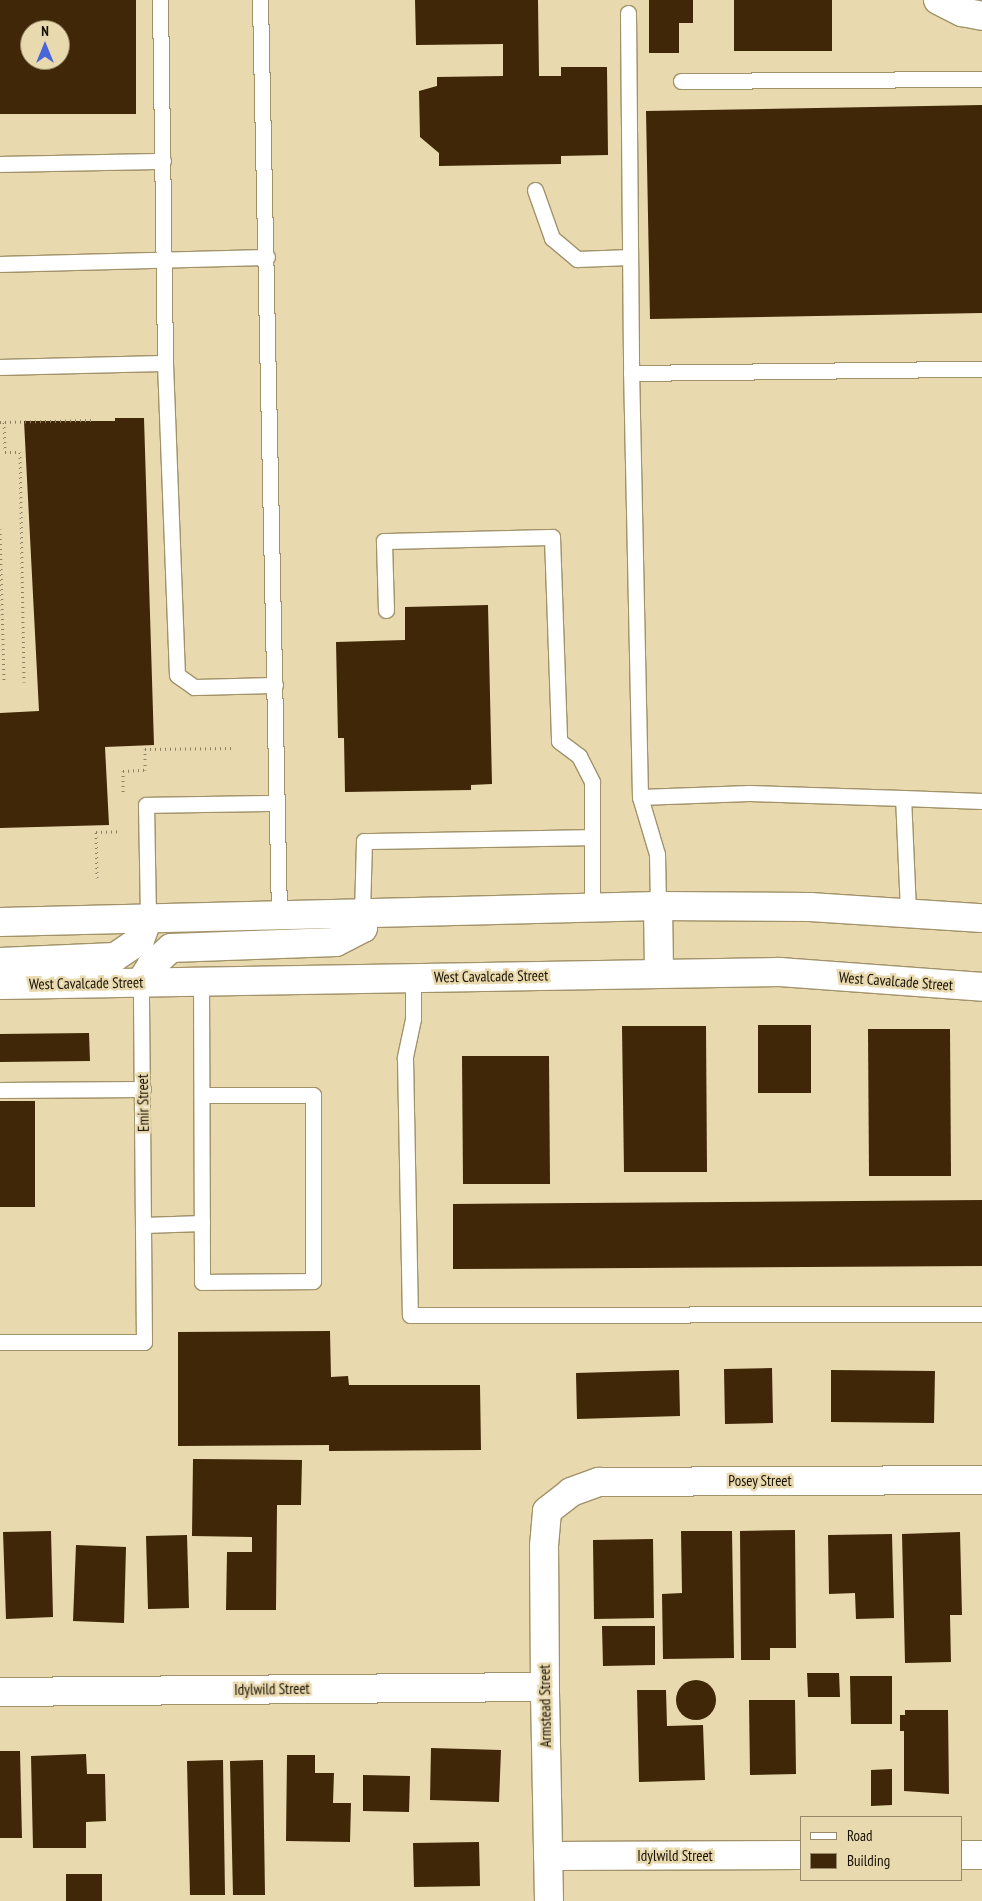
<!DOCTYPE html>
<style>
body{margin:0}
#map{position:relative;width:982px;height:1901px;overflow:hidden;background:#e9d9af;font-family:"PT Sans Narrow",sans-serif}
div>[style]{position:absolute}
.building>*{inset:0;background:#3f2707}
.round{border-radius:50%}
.path>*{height:3px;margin-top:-1.5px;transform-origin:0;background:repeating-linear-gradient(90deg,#8c8062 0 1px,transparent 0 5px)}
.roads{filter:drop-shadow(1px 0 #a1926a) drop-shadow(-1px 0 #a1926a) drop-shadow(0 1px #a1926a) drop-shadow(0 -1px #a1926a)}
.lane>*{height:15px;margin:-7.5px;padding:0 7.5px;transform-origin:7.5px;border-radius:7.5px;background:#fff}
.street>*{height:28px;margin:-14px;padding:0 14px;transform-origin:14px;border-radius:14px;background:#fff}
.secondary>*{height:28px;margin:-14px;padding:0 14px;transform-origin:14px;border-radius:14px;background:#fff}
span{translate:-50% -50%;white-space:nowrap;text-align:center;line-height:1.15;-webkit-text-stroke:5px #e9d9af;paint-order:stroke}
.street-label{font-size:15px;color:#171103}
.legend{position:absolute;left:800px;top:1816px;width:162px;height:65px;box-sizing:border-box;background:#e9d9af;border:1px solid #95896a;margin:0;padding:6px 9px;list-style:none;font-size:15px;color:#171103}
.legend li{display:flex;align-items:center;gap:10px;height:25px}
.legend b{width:25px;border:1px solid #95896a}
.north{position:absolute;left:20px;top:20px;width:50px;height:50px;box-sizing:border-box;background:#e9d9af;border:1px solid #95896a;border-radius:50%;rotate:0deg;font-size:14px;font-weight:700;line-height:20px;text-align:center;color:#171103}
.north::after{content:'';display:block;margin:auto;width:18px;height:22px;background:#4865d9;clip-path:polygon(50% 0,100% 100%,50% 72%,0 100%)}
</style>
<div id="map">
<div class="building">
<div style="clip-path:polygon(evenodd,0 0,136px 0,136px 114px,0 114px,0 0,30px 30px,60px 30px,60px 60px,30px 60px,30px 30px)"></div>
<div style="clip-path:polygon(415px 0,538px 0,539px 76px,561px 76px,561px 67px,607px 67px,608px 155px,561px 156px,561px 164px,439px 166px,439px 153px,420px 137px,419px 91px,437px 86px,437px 77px,503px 76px,503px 44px,416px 45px)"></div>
<div style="clip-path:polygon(649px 0,693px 0,693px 23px,679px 23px,679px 53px,649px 53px)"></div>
<div style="clip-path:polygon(734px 0,832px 0,832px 51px,734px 51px)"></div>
<div style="clip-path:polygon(982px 105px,982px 313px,650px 319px,646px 111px)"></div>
<div style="clip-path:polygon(115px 418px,144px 418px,154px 745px,105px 747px,109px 825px,0 828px,0 713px,39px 711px,24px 421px,115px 421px)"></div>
<div style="clip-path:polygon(488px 605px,492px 784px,471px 785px,471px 790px,345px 792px,344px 738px,338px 738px,336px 642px,405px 640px,405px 607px)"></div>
<div style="clip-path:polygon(758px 1025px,811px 1025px,811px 1093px,758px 1093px)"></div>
<div style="clip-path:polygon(622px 1026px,706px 1026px,707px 1172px,624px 1172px)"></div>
<div style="clip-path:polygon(868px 1029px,950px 1029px,951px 1176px,869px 1176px)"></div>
<div style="clip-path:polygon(89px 1033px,90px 1061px,0 1062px,0 1034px)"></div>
<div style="clip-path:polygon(462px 1056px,549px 1056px,550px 1184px,463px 1184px)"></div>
<div style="clip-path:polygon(0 1101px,35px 1101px,35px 1207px,0 1207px)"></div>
<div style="clip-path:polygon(982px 1200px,982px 1266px,453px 1269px,453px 1204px)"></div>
<div style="clip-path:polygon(330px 1331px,331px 1377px,348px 1376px,349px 1385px,480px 1385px,481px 1450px,329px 1451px,329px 1445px,178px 1446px,178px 1332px)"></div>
<div style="clip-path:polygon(772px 1368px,773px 1423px,725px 1424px,724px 1369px)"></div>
<div style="clip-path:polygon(679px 1370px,680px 1416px,577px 1419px,576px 1373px)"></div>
<div style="clip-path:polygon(831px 1370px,935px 1371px,934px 1423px,831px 1422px)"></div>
<div style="clip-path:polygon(193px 1459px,302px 1460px,301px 1505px,277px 1505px,276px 1610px,226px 1610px,227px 1552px,252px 1552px,252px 1537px,192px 1536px)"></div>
<div style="clip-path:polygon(795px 1530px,796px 1648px,770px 1648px,770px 1660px,741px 1660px,740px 1531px)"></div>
<div style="clip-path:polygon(51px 1531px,53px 1617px,6px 1619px,3px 1532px)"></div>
<div style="clip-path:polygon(681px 1531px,732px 1531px,734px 1658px,663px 1659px,662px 1594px,682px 1593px)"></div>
<div style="clip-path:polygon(960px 1532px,962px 1615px,950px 1615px,951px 1662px,905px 1663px,902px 1534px)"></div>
<div style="clip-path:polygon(892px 1534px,894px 1618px,856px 1619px,855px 1593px,829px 1594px,828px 1535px)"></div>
<div style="clip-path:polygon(187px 1535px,189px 1608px,148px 1609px,146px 1536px)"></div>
<div style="clip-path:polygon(653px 1539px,654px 1618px,594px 1619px,593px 1540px)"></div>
<div style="clip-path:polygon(76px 1545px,126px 1547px,124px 1623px,73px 1621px)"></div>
<div style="clip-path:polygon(602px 1626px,655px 1626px,655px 1665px,603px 1666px)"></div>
<div style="clip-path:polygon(807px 1673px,839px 1673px,840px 1697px,808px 1697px)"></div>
<div style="clip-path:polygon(850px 1676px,892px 1676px,892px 1724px,851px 1724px)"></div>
<div class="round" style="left:676px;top:1680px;width:40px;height:40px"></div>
<div style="clip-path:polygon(637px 1690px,666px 1690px,667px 1726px,703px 1725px,705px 1780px,639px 1782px)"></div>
<div style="clip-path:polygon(749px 1700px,795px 1700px,796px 1774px,750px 1775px)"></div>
<div style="clip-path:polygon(905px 1710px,948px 1710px,949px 1794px,904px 1791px,904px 1731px,900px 1731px,900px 1715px,905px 1715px)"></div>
<div style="clip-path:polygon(431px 1748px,501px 1750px,499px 1802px,430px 1800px)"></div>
<div style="clip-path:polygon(0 1751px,20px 1751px,22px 1838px,0 1838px)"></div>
<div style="clip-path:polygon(86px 1754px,87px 1774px,105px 1774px,106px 1821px,86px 1822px,86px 1848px,33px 1848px,31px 1756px)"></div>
<div style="clip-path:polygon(287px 1755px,315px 1755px,315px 1773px,334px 1773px,333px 1803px,351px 1803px,350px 1842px,286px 1841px)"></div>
<div style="clip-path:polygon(223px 1760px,225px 1895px,190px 1895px,187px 1761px)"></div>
<div style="clip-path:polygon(263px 1760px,265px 1895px,233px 1895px,230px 1761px)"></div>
<div style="clip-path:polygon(892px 1769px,892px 1805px,871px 1806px,871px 1770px)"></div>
<div style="clip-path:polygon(363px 1775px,410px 1776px,409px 1812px,363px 1811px)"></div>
<div style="clip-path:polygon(479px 1842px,480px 1886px,414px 1887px,413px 1843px)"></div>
<div style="clip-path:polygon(66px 1874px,102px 1874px,102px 1901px,66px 1901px)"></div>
</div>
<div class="path">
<div style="left:0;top:422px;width:95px;rotate:-1.2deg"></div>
<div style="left:4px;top:422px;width:30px;rotate:88deg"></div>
<div style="left:5px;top:452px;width:15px"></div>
<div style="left:20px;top:452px;width:230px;rotate:89deg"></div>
<div style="left:0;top:529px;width:153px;rotate:88.5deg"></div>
<div style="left:123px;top:792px;width:21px;rotate:-90deg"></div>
<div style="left:123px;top:771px;width:22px;rotate:-3deg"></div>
<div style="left:145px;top:770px;width:21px;rotate:-90deg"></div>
<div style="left:145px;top:749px;width:90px;rotate:-0.6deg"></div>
<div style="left:97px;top:878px;width:46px;rotate:-91.2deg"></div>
<div style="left:96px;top:832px;width:25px;rotate:-2deg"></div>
</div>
<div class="roads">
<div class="lane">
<div style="left:160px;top:0;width:363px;rotate:89.2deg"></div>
<div style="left:260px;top:0;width:915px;rotate:88.81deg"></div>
<div style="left:628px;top:13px;width:360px;rotate:89.5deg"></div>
<div style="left:681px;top:81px;width:301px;rotate:-0.4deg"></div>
<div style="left:0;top:164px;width:163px;rotate:-1.1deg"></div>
<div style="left:535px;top:190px;width:51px;rotate:70.5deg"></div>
<div style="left:552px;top:238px;width:33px;rotate:40deg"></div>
<div style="left:577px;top:259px;width:53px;rotate:-2.2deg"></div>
<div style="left:0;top:264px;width:267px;rotate:-1.5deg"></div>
<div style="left:0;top:367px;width:165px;rotate:-1.4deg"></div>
<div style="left:165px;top:363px;width:312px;rotate:87.8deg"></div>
<div style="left:177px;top:675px;width:21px;rotate:35deg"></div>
<div style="left:194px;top:687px;width:81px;rotate:-1.4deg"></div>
<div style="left:386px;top:610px;width:69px;rotate:-91.7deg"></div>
<div style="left:384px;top:541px;width:168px;rotate:-1.4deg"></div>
<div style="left:552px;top:537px;width:204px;rotate:88deg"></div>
<div style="left:559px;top:741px;width:25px;rotate:37deg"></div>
<div style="left:579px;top:756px;width:29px;rotate:63deg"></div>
<div style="left:592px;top:782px;width:126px;rotate:90deg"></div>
<div style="left:640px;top:797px;width:59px;rotate:73.4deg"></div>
<div style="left:657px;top:854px;width:52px;rotate:88.9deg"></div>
<div style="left:903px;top:798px;width:79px;rotate:2.2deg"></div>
<div style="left:908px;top:911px;width:113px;rotate:-92.5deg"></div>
<div style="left:903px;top:798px;width:154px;rotate:-178.1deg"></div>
<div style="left:749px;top:793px;width:109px;rotate:177.9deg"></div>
<div style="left:640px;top:797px;width:424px;rotate:-91.2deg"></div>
<div style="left:631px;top:373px;width:351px;rotate:-0.7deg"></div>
<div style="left:362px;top:913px;width:72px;rotate:-88.4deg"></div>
<div style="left:364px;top:841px;width:226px;rotate:-1deg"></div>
<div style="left:148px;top:918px;width:113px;rotate:-91deg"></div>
<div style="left:146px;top:805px;width:130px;rotate:-0.9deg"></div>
<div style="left:413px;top:979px;width:40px;rotate:90deg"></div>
<div style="left:413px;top:1019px;width:40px;rotate:102deg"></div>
<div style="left:405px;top:1058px;width:257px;rotate:88.9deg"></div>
<div style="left:410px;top:1315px;width:572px;rotate:-0.1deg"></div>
<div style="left:201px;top:982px;width:300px;rotate:89.8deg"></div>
<div style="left:202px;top:1282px;width:111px;rotate:-0.5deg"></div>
<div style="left:313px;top:1281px;width:186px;rotate:-90deg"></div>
<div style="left:313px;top:1095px;width:111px;rotate:180deg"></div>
<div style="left:0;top:1090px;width:143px;rotate:-0.4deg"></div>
<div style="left:144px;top:1225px;width:58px;rotate:-2deg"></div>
<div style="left:0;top:1342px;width:144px"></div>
<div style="left:144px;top:1342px;width:360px;rotate:-90.5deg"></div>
</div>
<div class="street">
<div style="left:0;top:1692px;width:545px;rotate:-0.53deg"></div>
<div style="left:961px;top:1855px;width:21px"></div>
<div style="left:548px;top:1856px;width:253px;rotate:-0.2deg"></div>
<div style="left:549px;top:1901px;width:214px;rotate:-91.1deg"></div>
<div style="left:545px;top:1687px;width:141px;rotate:-90.4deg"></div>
<div style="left:544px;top:1546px;width:35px;rotate:-85deg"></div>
<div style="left:547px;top:1511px;width:31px;rotate:-38deg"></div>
<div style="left:571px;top:1492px;width:30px;rotate:-20deg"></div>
<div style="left:599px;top:1482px;width:383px;rotate:-0.3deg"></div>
</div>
<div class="secondary">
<div style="left:938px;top:0;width:27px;rotate:27deg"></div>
<div style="left:962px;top:12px;width:20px;rotate:11deg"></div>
<div style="left:658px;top:906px;width:67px;rotate:89.1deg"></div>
<div style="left:0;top:922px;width:658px;rotate:-1.39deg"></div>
<div style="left:658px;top:906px;width:152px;rotate:0.4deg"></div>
<div style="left:810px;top:907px;width:172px;rotate:3.7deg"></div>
<div style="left:0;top:962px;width:115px;rotate:-2.5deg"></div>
<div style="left:115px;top:957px;width:30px;rotate:-34deg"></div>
<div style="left:140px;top:940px;width:23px;rotate:-70deg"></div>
<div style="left:141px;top:982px;width:19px;rotate:-58deg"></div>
<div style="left:151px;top:966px;width:27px;rotate:-42deg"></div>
<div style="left:171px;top:948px;width:165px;rotate:-2.1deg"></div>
<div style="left:336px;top:942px;width:30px;rotate:-27deg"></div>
<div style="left:363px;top:928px;width:15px;rotate:-94deg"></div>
<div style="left:0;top:985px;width:780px;rotate:-0.95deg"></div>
<div style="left:780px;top:972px;width:203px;rotate:4.2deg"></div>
</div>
</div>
<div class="street-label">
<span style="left:491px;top:976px;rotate:-1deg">West Cavalcade Street</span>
<span style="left:896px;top:981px;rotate:4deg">West Cavalcade Street</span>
<span style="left:86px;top:983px;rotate:-1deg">West Cavalcade Street</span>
<span style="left:143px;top:1103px;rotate:-91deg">Emir Street</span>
<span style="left:760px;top:1481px">Posey Street</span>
<span style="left:272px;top:1689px;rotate:-1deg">Idylwild Street</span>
<span style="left:545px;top:1706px;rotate:-91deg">Armstead Street</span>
<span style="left:675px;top:1856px">Idylwild Street</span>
</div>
<ul class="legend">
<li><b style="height:6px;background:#fff"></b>Road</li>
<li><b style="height:14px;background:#3f2707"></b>Building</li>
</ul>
<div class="north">N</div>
</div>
